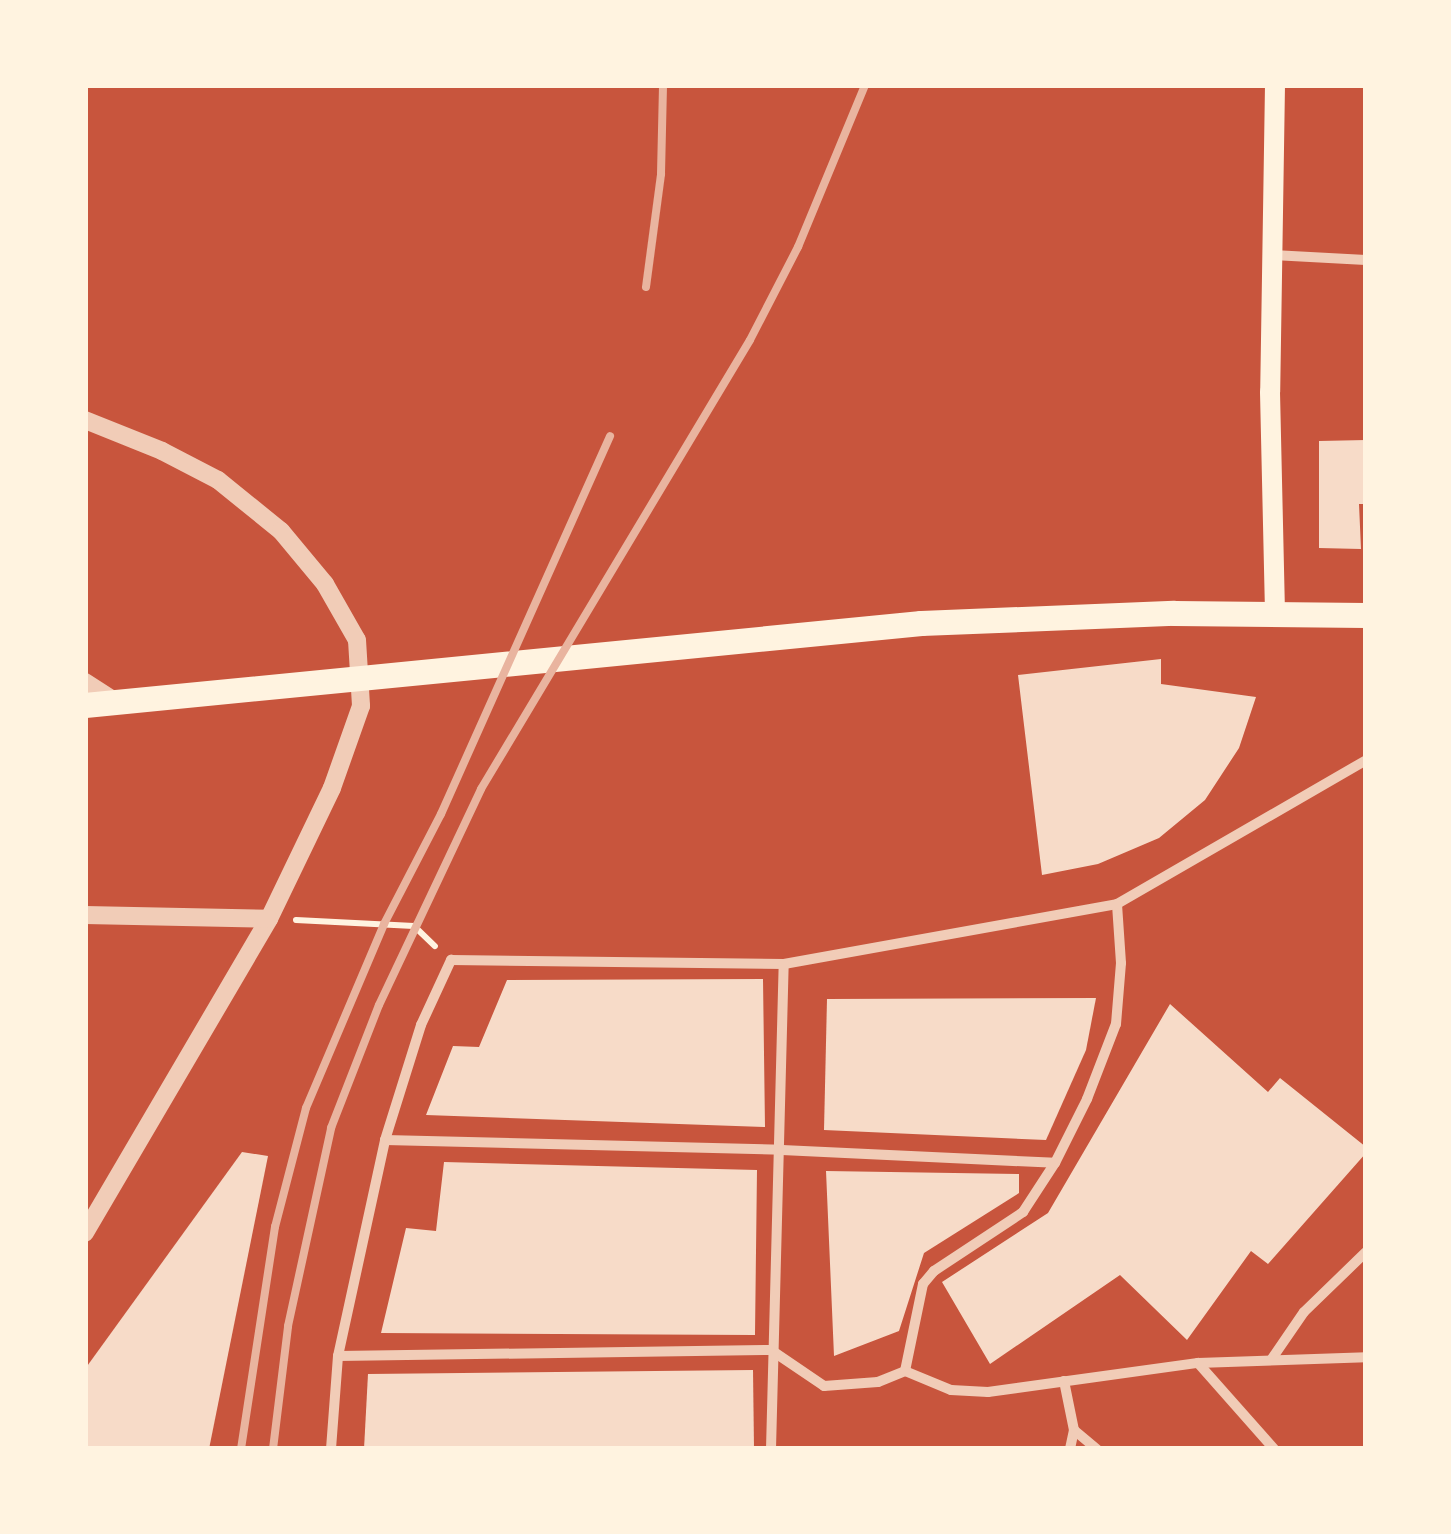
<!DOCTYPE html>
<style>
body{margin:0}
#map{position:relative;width:1451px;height:1534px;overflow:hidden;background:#c8553d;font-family:"Titillium Web",sans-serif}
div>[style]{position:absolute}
.building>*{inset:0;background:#f7dbc8}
.path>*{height:6px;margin:-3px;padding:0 3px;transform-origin:3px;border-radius:3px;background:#fff3e0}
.minor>*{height:10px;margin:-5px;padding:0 5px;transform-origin:5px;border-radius:5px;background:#f1ccb7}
.tertiary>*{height:18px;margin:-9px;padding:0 9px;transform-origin:9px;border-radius:9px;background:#f1ccb7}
.secondary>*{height:20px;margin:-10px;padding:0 10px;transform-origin:10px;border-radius:10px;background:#fff3e0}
.primary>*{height:25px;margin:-12.5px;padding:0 12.5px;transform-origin:12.5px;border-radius:12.5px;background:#fff3e0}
.rail>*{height:8px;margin:-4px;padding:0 4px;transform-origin:4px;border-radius:4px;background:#e9b49f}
span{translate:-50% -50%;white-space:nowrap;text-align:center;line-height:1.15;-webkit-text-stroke:10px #fff3e0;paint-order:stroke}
.frame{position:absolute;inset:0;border:88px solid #fff3e0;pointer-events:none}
</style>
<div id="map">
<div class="building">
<div style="clip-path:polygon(1366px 440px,1366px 504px,1359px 504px,1361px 549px,1319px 548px,1319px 441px)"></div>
<div style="clip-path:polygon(1161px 659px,1161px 684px,1256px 697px,1239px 748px,1205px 800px,1159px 838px,1098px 864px,1042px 875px,1018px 675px)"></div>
<div style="clip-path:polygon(763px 979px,765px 1127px,426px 1115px,453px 1046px,479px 1047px,507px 980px)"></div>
<div style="clip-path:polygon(1096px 998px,1086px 1050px,1046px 1140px,824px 1130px,827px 999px)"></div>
<div style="clip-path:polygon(1170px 1004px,1268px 1092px,1280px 1078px,1366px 1147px,1366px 1153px,1268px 1264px,1251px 1251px,1187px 1340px,1120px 1275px,990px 1364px,942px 1282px,1048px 1213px)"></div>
<div style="clip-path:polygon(242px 1152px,268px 1156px,209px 1449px,85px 1449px,85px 1369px)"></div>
<div style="clip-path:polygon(444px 1162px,757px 1170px,755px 1335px,381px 1333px,406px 1228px,436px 1231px)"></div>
<div style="clip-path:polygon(826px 1171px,1019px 1174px,1019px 1193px,924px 1253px,899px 1331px,834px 1356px)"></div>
<div style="clip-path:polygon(753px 1370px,754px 1449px,364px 1449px,368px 1374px)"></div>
</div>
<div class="path">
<div style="left:296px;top:920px;width:118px;rotate:2.9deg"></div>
<div style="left:414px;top:926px;width:29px;rotate:44deg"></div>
</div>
<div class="minor">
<div style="left:1273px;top:255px;width:93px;rotate:3.1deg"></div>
<div style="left:385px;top:1140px;width:397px;rotate:1.4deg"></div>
<div style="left:782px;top:1150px;width:273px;rotate:2.7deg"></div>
<div style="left:338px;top:1356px;width:433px;rotate:-0.8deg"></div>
<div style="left:771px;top:1350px;width:64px;rotate:34.2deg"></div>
<div style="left:824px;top:1386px;width:54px;rotate:-4.2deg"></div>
<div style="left:878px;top:1382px;width:29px;rotate:-22deg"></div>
<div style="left:1271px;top:1360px;width:58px;rotate:-55.5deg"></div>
<div style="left:1304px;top:1312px;width:86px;rotate:-44.1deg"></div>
<div style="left:1198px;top:1363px;width:115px;rotate:48.5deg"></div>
<div style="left:905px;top:1371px;width:89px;rotate:-78.3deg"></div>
<div style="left:923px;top:1284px;width:17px;rotate:-50deg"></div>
<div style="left:934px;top:1271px;width:107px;rotate:-33.5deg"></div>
<div style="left:1023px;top:1212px;width:59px;rotate:-56.9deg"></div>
<div style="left:1055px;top:1163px;width:72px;rotate:-63.4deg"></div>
<div style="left:1087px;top:1099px;width:80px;rotate:-68.9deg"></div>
<div style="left:1116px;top:1024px;width:61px;rotate:-85.3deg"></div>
<div style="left:1121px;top:963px;width:59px;rotate:-93.9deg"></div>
<div style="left:905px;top:1371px;width:50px;rotate:22.4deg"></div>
<div style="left:951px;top:1390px;width:37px;rotate:3deg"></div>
<div style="left:988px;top:1392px;width:212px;rotate:-7.9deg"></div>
<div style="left:1198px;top:1363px;width:168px;rotate:-2deg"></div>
<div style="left:1064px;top:1381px;width:50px;rotate:78.5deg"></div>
<div style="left:1074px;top:1430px;width:19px;rotate:102deg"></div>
<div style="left:1074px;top:1430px;width:30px;rotate:40deg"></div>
<div style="left:331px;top:1449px;width:93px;rotate:-85.7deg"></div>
<div style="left:338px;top:1356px;width:221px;rotate:-77.7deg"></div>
<div style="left:385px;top:1140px;width:121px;rotate:-72.6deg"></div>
<div style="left:421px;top:1025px;width:72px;rotate:-65.2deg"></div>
<div style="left:451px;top:960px;width:333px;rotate:0.7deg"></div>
<div style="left:784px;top:964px;width:338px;rotate:-10.2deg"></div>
<div style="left:1117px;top:904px;width:288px;rotate:-30deg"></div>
<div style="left:771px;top:1449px;width:485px;rotate:-88.5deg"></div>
</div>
<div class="tertiary">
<div style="left:85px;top:420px;width:83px;rotate:21.9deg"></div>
<div style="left:162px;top:451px;width:63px;rotate:27.4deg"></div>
<div style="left:218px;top:480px;width:81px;rotate:39deg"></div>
<div style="left:281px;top:531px;width:69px;rotate:50.3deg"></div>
<div style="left:325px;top:584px;width:64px;rotate:60.3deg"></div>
<div style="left:357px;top:640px;width:66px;rotate:86.5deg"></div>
<div style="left:361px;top:706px;width:87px;rotate:109.5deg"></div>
<div style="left:332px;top:788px;width:145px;rotate:115.7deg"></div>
<div style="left:269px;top:919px;width:364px;rotate:120.4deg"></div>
<div style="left:85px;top:682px;width:31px;rotate:33deg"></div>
<div style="left:85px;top:915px;width:184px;rotate:1.2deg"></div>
</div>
<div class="secondary">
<div style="left:1275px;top:85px;width:307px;rotate:90.9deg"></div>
<div style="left:1270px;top:392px;width:222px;rotate:88.7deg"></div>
</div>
<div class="primary">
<div style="left:85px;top:705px;width:840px;rotate:-5.6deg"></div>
<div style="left:921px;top:623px;width:253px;rotate:-2.3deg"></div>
<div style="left:1174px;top:613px;width:192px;rotate:0.6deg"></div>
</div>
<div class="rail">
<div style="left:646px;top:287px;width:114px;rotate:-82.4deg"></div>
<div style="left:661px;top:174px;width:89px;rotate:-88.7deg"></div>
<div style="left:241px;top:1449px;width:225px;rotate:-81.3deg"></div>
<div style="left:275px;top:1227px;width:123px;rotate:-75.4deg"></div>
<div style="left:306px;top:1108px;width:200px;rotate:-67deg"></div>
<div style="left:384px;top:924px;width:124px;rotate:-62.6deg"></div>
<div style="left:441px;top:814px;width:414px;rotate:-65.9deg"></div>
<div style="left:273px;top:1449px;width:124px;rotate:-83deg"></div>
<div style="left:288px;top:1326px;width:203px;rotate:-77.7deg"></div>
<div style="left:331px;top:1128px;width:132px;rotate:-68.7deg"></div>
<div style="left:379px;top:1005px;width:239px;rotate:-64.7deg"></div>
<div style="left:481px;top:789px;width:523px;rotate:-59.07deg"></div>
<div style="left:750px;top:340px;width:105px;rotate:-62.7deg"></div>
<div style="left:798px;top:247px;width:175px;rotate:-67.5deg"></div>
</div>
<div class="frame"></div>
</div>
